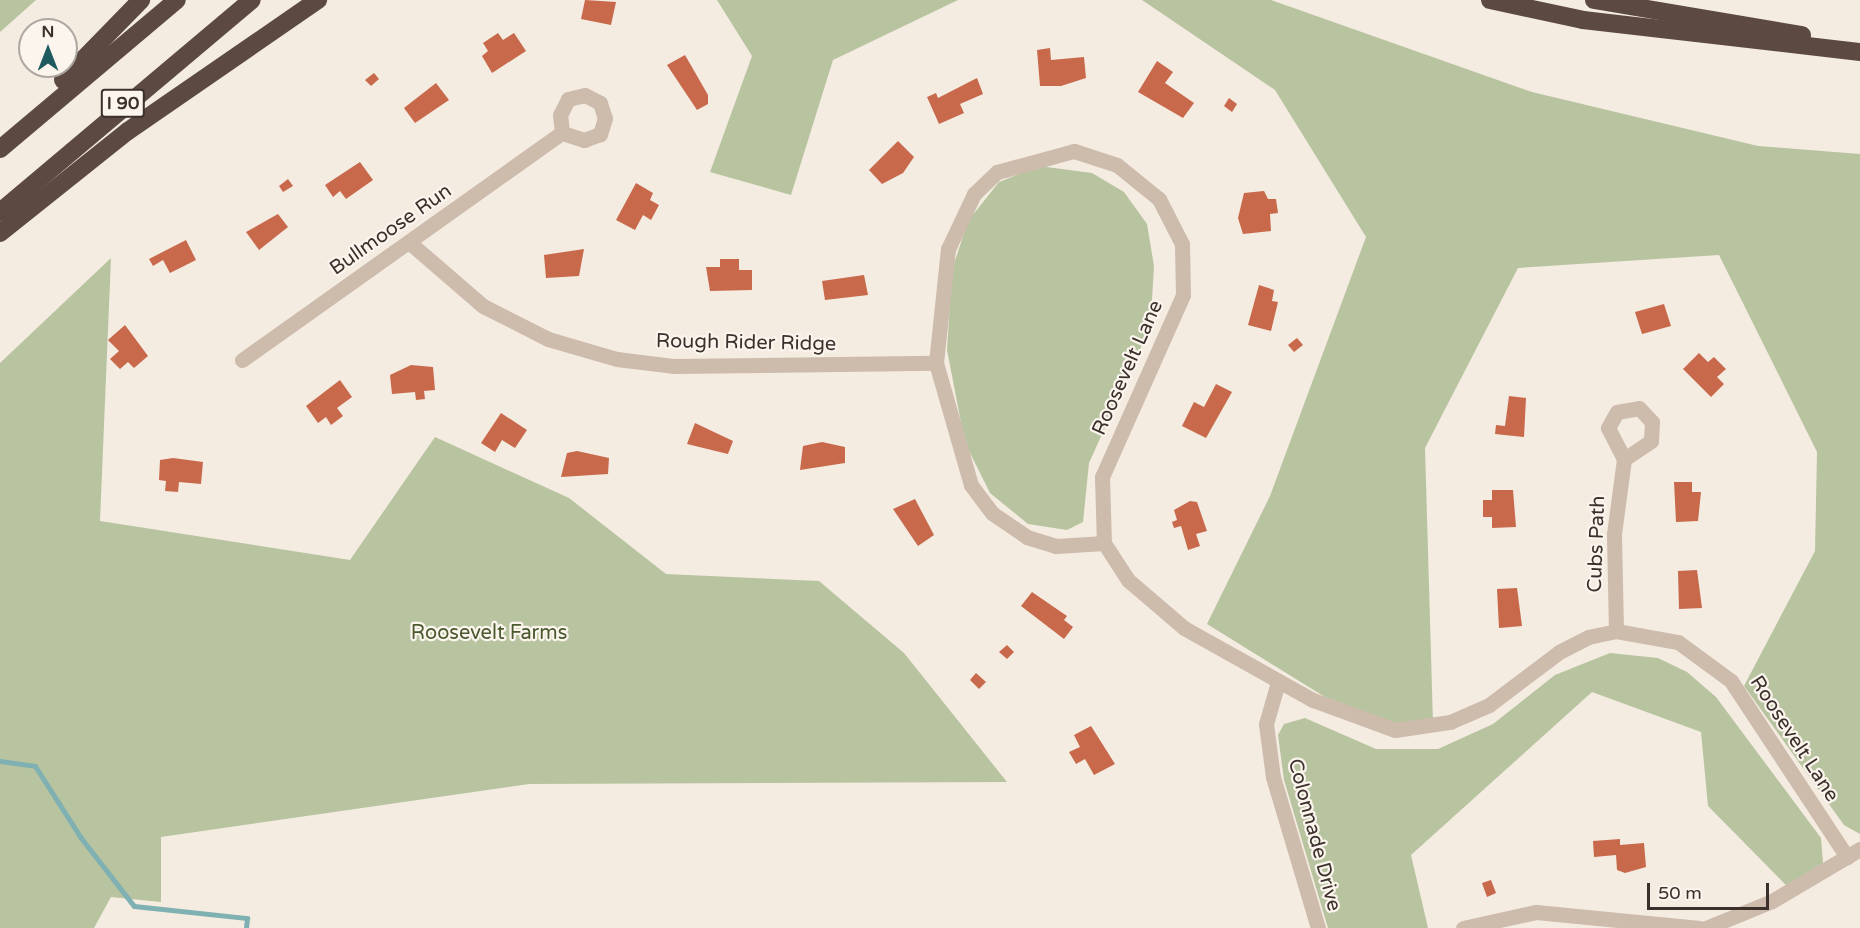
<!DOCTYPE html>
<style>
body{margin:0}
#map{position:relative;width:1860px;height:928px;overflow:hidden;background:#f4ebe1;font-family:"Varela Round",sans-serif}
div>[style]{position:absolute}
.green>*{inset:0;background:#b8c4a0}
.stream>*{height:5px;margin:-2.5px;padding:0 2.5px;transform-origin:2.5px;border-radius:2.5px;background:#7fb0b2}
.building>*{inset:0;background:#c8694b}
.minor>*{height:15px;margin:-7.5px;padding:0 7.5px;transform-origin:7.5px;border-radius:7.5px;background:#cdbbac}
.highway>*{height:18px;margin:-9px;padding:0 9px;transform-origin:9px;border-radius:9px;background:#5c4a42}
span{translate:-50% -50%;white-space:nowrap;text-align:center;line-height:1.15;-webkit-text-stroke:4.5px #fbf5ee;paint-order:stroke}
.shield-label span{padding:2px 4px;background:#fbf5ee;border:2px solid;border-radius:4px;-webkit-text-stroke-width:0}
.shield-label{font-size:18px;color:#3b302b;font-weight:700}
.street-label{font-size:20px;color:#3b302b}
.park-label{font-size:20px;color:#4a5a2e}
.north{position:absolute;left:18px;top:18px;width:60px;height:60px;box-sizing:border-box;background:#fbf5ee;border:2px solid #aea6a0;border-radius:50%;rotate:0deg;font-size:16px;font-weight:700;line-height:24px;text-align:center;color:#3b302b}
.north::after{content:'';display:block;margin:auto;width:21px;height:27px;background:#1f5a5e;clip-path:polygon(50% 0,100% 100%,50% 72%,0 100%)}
.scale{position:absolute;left:1647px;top:883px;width:122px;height:27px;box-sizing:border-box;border:3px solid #3b302b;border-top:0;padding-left:8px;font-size:18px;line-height:21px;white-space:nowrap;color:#3b302b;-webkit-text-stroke:4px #fbf5ee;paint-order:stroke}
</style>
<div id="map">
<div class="green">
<div style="clip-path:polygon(0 0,36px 0,0 32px)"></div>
<div style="clip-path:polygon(717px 0,958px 0,833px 60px,791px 195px,710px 172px,752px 56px)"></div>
<div style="clip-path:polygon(1142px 0,1271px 0,1532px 92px,1758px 146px,1860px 154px,1860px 834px,1844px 825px,1744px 686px,1815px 551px,1817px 452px,1719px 255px,1518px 268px,1425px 448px,1433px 723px,1394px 723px,1325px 697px,1207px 624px,1270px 496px,1366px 237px,1275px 90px)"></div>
<div style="clip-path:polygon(1039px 166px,1092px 173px,1124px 192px,1147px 224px,1154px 266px,1151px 316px,1140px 350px,1089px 463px,1083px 522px,1067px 530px,1028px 524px,990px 493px,965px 443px,947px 350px,952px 270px,968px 221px,999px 182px)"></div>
<div style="clip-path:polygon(111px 258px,100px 521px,350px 560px,435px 437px,569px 498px,666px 574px,819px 581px,904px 653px,1007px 782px,529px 784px,161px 837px,161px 902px,111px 897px,94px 928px,0 928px,0 363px)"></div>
<div style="clip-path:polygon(1610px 653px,1658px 658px,1687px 672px,1716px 697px,1821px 838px,1823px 863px,1788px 887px,1708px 806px,1701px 732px,1592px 692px,1411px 855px,1428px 928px,1328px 928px,1284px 780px,1278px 735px,1284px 724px,1305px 718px,1376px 749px,1438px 749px,1493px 724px,1555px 675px)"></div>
</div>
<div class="stream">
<div style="left:0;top:761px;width:35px;rotate:8deg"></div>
<div style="left:35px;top:766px;width:85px;rotate:57.4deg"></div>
<div style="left:81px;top:838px;width:86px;rotate:52.1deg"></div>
<div style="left:134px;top:906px;width:114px;rotate:6.1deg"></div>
<div style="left:247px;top:918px;width:10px;rotate:96deg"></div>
</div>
<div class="building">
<div style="clip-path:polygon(585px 0,616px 2px,611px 25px,581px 19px)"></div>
<div style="clip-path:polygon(498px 33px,503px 40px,514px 33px,526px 51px,492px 73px,482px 56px,488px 51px,483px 43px)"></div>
<div style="clip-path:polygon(1050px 48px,1051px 60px,1084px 57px,1086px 78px,1061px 86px,1040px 86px,1037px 50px)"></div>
<div style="clip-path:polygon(685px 55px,708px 95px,708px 104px,697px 110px,667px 65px)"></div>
<div style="clip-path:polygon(1157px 61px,1173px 72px,1165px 83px,1194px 103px,1183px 118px,1138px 92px)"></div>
<div style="clip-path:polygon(374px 73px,379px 79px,371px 86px,365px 80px)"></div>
<div style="clip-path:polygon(977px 78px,983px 94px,960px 104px,964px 113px,939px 124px,927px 97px,936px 93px,938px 98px)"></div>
<div style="clip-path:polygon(436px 83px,449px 100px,415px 123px,404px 108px)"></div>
<div style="clip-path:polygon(1229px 98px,1237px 104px,1232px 112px,1224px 106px)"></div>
<div style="clip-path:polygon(898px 141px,914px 157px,903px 173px,882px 184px,869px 170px)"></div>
<div style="clip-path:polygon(360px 162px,373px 180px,346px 199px,340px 191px,333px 197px,325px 185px)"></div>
<div style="clip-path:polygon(288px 179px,293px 186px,283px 192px,279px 186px)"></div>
<div style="clip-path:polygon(636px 183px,653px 193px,650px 200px,659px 205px,651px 220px,643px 215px,635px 230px,616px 220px)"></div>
<div style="clip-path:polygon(1264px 191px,1268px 199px,1276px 199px,1278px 213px,1270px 214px,1271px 231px,1243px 234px,1238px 218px,1244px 193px)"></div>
<div style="clip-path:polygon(278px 214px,288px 227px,259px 250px,246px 232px)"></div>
<div style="clip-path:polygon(186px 240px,196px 260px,170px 273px,163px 260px,153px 266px,149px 259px)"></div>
<div style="clip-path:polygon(584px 249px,579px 276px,546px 278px,544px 255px)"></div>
<div style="clip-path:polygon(720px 259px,739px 259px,739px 270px,752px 270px,752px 290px,710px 291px,706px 267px,720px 267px)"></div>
<div style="clip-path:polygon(864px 275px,868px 295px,825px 300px,822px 281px)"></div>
<div style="clip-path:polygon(1259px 285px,1274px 290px,1272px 301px,1278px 302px,1271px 331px,1248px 325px)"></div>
<div style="clip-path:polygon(1664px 304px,1671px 326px,1642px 334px,1635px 312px)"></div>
<div style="clip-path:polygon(125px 325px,148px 356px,134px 368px,128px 362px,120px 369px,110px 359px,119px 351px,108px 340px)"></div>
<div style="clip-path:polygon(1297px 338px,1303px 345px,1294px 352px,1288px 345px)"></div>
<div style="clip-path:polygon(1699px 353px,1708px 362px,1714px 357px,1726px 369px,1717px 377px,1724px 384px,1711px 397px,1683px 369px)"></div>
<div style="clip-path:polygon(411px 365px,433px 367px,435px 390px,424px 391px,425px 399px,416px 400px,415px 392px,392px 394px,390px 375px)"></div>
<div style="clip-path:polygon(340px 380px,352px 397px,337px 408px,343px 416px,331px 425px,326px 417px,318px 423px,306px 406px)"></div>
<div style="clip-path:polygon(1216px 384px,1232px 392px,1206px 438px,1182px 426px,1194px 402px,1204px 407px)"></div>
<div style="clip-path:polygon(1509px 396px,1526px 398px,1524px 437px,1495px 434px,1496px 425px,1505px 426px)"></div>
<div style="clip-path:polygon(501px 413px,527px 430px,515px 448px,502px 440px,495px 452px,481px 443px)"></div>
<div style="clip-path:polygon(695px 423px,733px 441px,728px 454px,687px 444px)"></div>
<div style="clip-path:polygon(822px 442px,845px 447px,845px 463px,800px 470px,803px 446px)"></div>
<div style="clip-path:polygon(577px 451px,609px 458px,608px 474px,561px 477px,567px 453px)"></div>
<div style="clip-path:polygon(173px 458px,203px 462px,201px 484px,179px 482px,178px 492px,165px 491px,166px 481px,159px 480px,160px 460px)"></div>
<div style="clip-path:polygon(1674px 482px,1692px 482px,1692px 492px,1701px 492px,1698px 521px,1676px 522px)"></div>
<div style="clip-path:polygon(1492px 490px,1513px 490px,1516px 527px,1492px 528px,1492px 517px,1483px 517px,1483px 500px,1492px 500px)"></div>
<div style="clip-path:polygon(915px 499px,934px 535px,918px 546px,893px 509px)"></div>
<div style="clip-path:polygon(1190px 501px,1197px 502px,1207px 531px,1196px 534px,1200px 546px,1188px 550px,1181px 526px,1174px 528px,1172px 522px,1177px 520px,1174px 510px)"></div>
<div style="clip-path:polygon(1697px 570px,1702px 608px,1679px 609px,1678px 571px)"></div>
<div style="clip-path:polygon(1517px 588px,1522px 626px,1499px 628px,1497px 589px)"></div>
<div style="clip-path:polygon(1032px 592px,1067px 616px,1064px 620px,1073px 627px,1064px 639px,1021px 606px)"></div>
<div style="clip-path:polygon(1007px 645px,1014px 652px,1007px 659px,999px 652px)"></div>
<div style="clip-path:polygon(976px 673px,986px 682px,979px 689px,970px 680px)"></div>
<div style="clip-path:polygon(1091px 726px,1115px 764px,1094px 775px,1085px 759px,1076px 764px,1069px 752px,1080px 747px,1074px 735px)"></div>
<div style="clip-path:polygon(1620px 839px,1620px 845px,1644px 843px,1646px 867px,1625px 873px,1617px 870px,1616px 855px,1594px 857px,1593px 841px)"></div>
<div style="clip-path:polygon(1491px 880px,1496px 893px,1487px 897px,1482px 883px)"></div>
</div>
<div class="minor">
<div style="left:1074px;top:151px;width:45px;rotate:18deg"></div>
<div style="left:1117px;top:165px;width:54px;rotate:39deg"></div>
<div style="left:1159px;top:199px;width:51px;rotate:62.9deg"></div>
<div style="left:1182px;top:244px;width:51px;rotate:88.9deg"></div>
<div style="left:1183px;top:295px;width:199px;rotate:114deg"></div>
<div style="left:1102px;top:477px;width:66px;rotate:88.3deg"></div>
<div style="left:1104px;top:543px;width:48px;rotate:176.4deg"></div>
<div style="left:1056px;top:546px;width:30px;rotate:-163deg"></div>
<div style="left:1027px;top:537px;width:42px;rotate:-145.6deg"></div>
<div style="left:992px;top:513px;width:35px;rotate:-127deg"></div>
<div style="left:971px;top:485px;width:127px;rotate:-106deg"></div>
<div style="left:936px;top:363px;width:115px;rotate:-84deg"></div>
<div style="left:948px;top:249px;width:61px;rotate:-64.7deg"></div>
<div style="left:974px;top:194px;width:32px;rotate:-44deg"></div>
<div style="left:997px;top:172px;width:80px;rotate:-15.3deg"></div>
<div style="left:410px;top:243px;width:96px;rotate:40.8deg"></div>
<div style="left:483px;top:306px;width:73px;rotate:26.9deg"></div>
<div style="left:548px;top:339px;width:72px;rotate:16.2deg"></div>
<div style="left:617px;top:359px;width:56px;rotate:7.1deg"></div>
<div style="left:673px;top:366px;width:263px;rotate:-0.7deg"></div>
<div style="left:242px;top:360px;width:392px;rotate:-35.4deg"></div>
<div style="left:562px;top:133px;width:18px;rotate:-96deg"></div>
<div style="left:560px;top:115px;width:18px;rotate:-63deg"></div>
<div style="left:568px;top:99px;width:17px;rotate:-13deg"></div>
<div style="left:585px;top:95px;width:17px;rotate:28deg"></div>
<div style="left:600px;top:103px;width:16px;rotate:72deg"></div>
<div style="left:605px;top:118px;width:17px;rotate:107deg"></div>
<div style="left:600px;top:134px;width:17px;rotate:159deg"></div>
<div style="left:584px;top:140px;width:23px;rotate:-162deg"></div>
<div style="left:1104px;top:543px;width:44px;rotate:57deg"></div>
<div style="left:1128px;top:580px;width:74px;rotate:40.6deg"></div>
<div style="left:1184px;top:628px;width:148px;rotate:29.2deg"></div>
<div style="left:1313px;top:700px;width:87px;rotate:20.1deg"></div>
<div style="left:1395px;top:730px;width:56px;rotate:-8.3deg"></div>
<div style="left:1450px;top:722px;width:43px;rotate:-23.6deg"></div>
<div style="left:1489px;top:705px;width:88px;rotate:-37.1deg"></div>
<div style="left:1559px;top:652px;width:33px;rotate:-27deg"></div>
<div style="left:1588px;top:637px;width:29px;rotate:-12deg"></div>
<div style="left:1616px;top:631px;width:63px;rotate:10.1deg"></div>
<div style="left:1678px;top:642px;width:66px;rotate:36.3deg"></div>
<div style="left:1731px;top:681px;width:211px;rotate:56.6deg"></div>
<div style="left:1616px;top:631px;width:97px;rotate:-91.2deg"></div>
<div style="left:1614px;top:534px;width:76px;rotate:-82.4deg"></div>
<div style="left:1624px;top:459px;width:35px;rotate:-117deg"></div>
<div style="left:1608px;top:428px;width:18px;rotate:-61deg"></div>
<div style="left:1617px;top:412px;width:22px;rotate:-10deg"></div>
<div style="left:1639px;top:408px;width:19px;rotate:47deg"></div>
<div style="left:1652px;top:422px;width:19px;rotate:93deg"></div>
<div style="left:1651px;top:441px;width:32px;rotate:146deg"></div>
<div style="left:1278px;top:682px;width:44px;rotate:105.9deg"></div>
<div style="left:1266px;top:724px;width:53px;rotate:82.5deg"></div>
<div style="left:1273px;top:777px;width:158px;rotate:73.4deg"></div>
<div style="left:1463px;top:928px;width:75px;rotate:-12.4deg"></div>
<div style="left:1536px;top:912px;width:164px;rotate:5.6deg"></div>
<div style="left:1706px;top:928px;width:71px;rotate:-22.2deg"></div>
<div style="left:1772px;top:901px;width:102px;rotate:-30.6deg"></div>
</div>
<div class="highway">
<div style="left:1490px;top:0;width:95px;rotate:12.1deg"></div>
<div style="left:1583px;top:20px;width:279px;rotate:6.6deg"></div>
<div style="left:1594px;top:0;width:211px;rotate:9.6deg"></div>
<div style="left:63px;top:80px;width:112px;rotate:-45.7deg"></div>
<div style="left:0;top:149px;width:231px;rotate:-40.1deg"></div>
<div style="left:0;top:212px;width:329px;rotate:-40.1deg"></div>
<div style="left:0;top:233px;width:164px;rotate:-38.6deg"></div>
<div style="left:128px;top:131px;width:231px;rotate:-34.6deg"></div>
</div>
<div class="shield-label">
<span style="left:123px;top:103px">I 90</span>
</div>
<div class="street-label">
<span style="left:391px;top:230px;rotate:-35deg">Bullmoose Run</span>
<span style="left:746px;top:343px;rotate:1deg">Rough Rider Ridge</span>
<span style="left:1128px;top:368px;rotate:-66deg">Roosevelt Lane</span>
<span style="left:1597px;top:544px;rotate:-88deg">Cubs Path</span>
<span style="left:1794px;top:739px;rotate:57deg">Roosevelt Lane</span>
<span style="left:1314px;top:835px;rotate:75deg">Colonnade Drive</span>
</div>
<div class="park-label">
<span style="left:489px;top:633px">Roosevelt Farms</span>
</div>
<div class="north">N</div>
<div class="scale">50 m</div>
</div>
